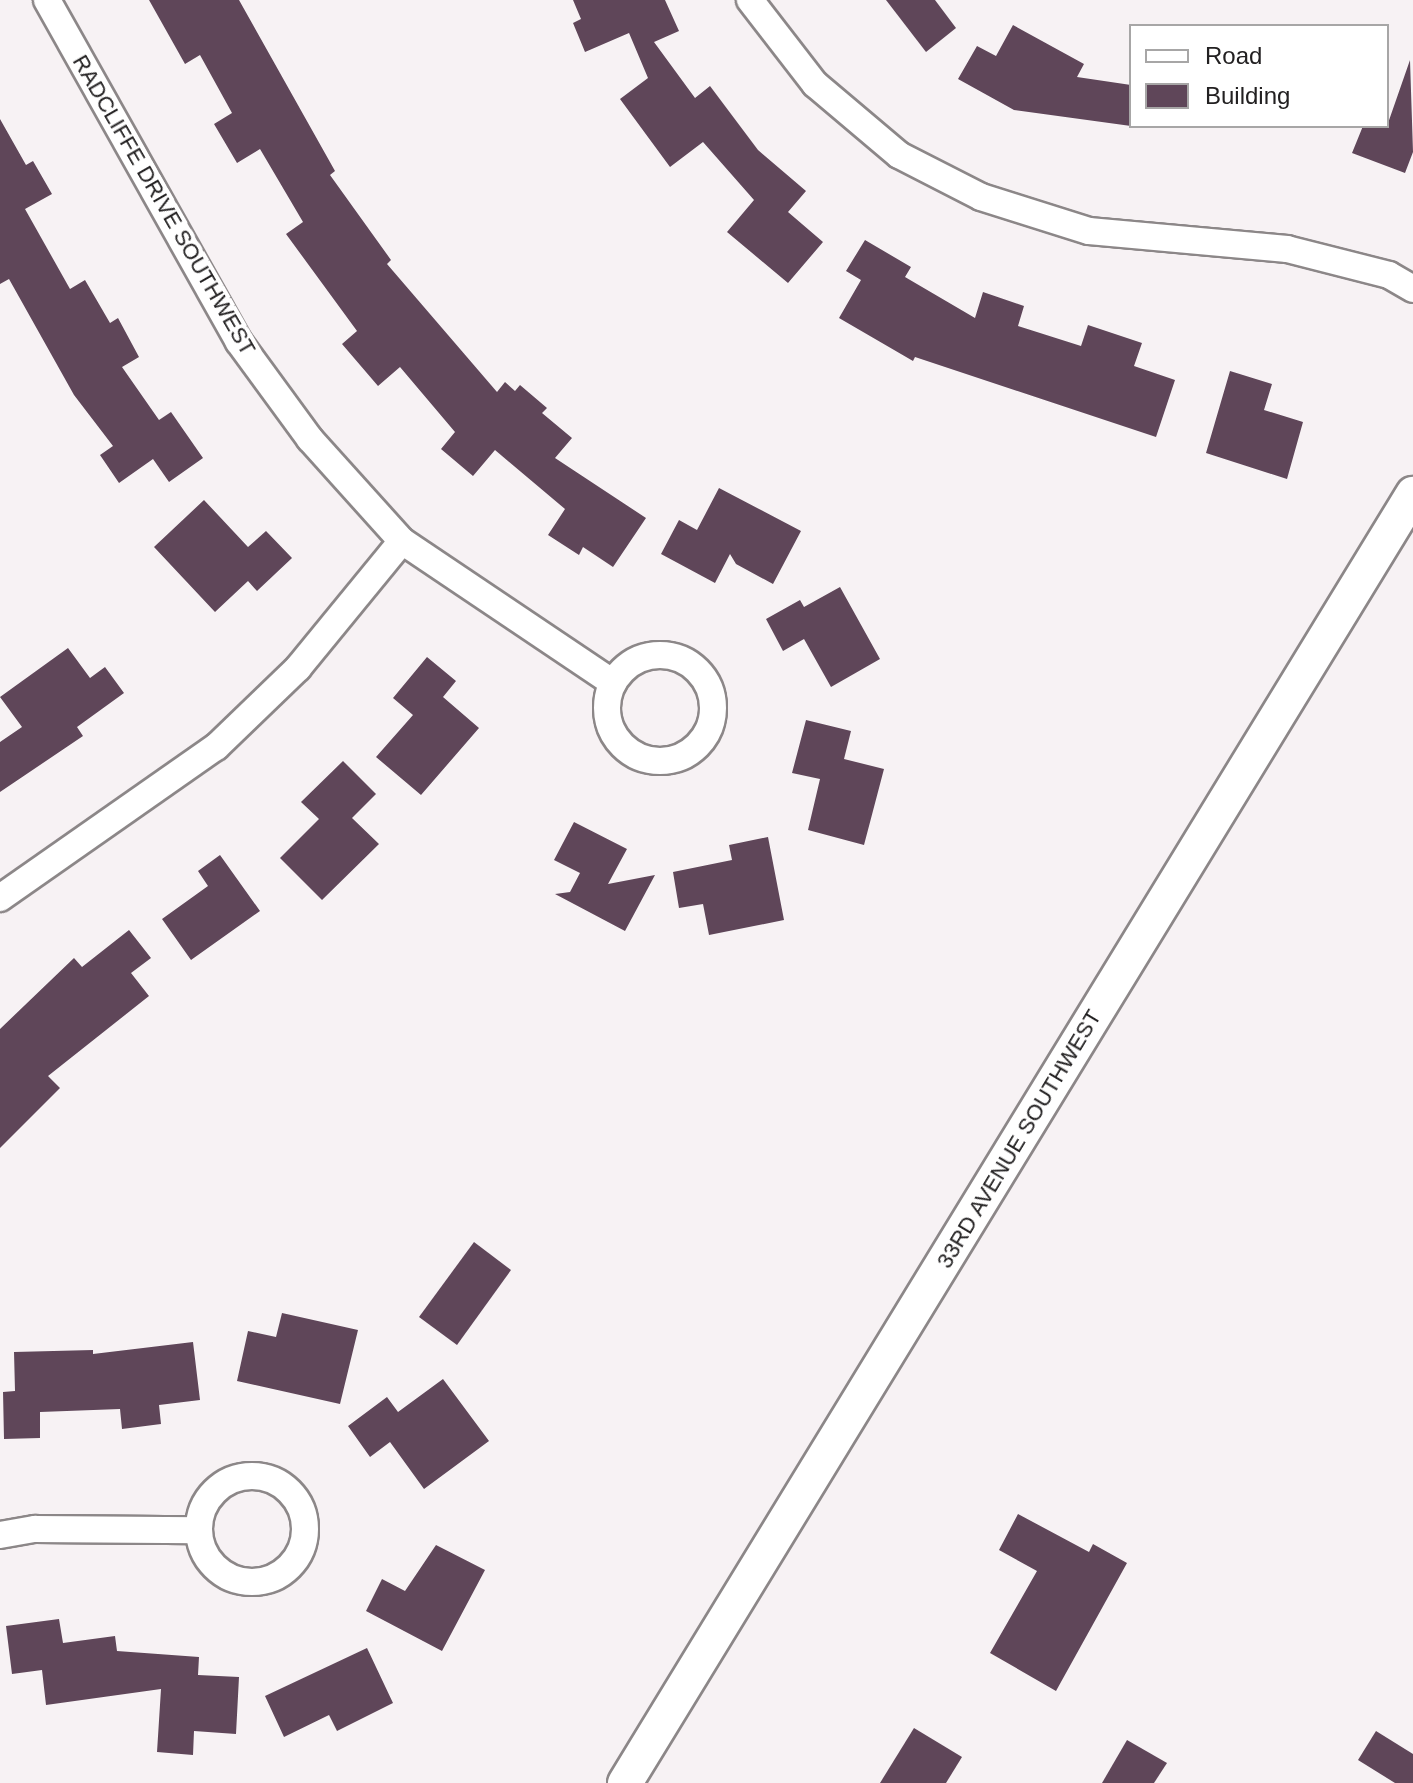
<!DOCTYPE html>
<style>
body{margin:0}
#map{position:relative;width:1413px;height:1783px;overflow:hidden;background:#f7f2f4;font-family:Arial,sans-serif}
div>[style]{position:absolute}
.building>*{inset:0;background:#5f4659}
.roads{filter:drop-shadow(2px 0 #8c8788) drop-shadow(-2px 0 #8c8788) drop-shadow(0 2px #8c8788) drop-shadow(0 -2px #8c8788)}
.minor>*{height:26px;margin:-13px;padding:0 13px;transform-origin:13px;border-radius:13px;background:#fff}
.minor>.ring{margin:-13px;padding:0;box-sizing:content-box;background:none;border:26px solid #fff;border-radius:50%}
.tertiary>*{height:34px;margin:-17px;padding:0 17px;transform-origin:17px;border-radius:17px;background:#fff}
span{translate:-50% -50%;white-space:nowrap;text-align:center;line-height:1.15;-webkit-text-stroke:8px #fff;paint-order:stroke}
.street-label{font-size:22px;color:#222021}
.legend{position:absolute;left:1129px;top:24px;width:260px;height:104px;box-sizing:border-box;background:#fff;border:2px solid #a7a6a6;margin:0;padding:10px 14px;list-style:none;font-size:24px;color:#222021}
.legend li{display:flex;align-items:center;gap:16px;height:40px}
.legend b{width:40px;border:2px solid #a7a6a6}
</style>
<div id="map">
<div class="building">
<div style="clip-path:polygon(149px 0,239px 0,335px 171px,330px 175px,391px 260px,387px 264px,497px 392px,505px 382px,515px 391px,520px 385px,547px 408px,542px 413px,572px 438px,555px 458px,646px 518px,613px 567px,583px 547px,579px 555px,548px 535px,565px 509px,495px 450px,473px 476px,441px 449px,455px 432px,400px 367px,378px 386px,342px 344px,357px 331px,286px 234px,303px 222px,260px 149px,237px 163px,214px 124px,232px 113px,200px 55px,185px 64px)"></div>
<div style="clip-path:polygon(573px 0,665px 0,679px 31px,654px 42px,695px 98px,710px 86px,758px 150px,806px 191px,788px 212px,823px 242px,788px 283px,727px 232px,754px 200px,703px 142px,670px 167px,620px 99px,648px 78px,629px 33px,585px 52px,573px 23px,581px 19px)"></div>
<div style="clip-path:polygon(886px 0,935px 0,956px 28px,926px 52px)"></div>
<div style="clip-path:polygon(1013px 25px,1084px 64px,1077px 77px,1131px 85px,1131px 126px,1014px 110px,958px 79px,977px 46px,996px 56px)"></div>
<div style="clip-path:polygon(1410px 60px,1413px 152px,1405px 173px,1352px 153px,1363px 126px,1387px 126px)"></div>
<div style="clip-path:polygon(0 119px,26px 165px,33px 161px,52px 194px,25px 209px,70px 289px,85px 280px,110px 323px,118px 318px,139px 357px,122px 367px,159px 420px,171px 412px,203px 458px,169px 482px,153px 459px,119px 483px,100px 455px,113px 446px,74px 395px,9px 279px,0 284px)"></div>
<div style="clip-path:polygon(865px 240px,911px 267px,905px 277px,975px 318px,983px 292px,1024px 306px,1018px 326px,1081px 346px,1088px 325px,1142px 343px,1134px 366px,1175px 380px,1156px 437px,915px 357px,913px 361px,839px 318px,861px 280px,846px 271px)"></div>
<div style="clip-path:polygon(1230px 371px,1272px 384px,1264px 410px,1303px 422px,1287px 479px,1206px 453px)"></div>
<div style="clip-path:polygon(719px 488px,801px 531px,773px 584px,736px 564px,730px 554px,715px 583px,661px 554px,679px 520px,697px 530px)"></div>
<div style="clip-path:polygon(204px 500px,248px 547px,266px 531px,292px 558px,257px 591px,248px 581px,215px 612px,154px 547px)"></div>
<div style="clip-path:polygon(840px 587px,880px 659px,831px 687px,804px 639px,783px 651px,766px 619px,800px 600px,804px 607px)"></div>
<div style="clip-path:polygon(68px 648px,90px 678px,105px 667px,124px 693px,77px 727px,83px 736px,0 792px,0 742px,22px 727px,0 697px)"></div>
<div style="clip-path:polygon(427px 657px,456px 681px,443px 697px,479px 728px,421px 795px,376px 757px,413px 715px,393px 698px)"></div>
<div style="clip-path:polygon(806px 720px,851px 731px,844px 759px,884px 769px,864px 845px,808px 830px,820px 779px,792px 773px)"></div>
<div style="clip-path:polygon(343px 761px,376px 794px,352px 818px,379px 844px,322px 900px,280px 858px,319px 819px,301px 802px)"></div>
<div style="clip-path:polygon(574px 822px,627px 849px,608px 884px,655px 875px,625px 931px,555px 894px,570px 892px,580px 873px,554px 860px)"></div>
<div style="clip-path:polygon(768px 837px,784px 920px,709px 935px,703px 904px,679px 908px,673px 872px,732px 860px,729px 845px)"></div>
<div style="clip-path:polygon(220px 855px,260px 911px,191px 960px,162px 919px,208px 886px,198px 871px)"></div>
<div style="clip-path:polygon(129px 930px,151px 958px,131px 973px,149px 996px,48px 1076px,60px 1088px,0 1148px,0 1029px,74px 958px,82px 967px)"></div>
<div style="clip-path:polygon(474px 1242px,511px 1270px,457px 1345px,419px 1317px)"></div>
<div style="clip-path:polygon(282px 1313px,358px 1330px,340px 1404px,237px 1381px,248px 1331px,276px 1337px)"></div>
<div style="clip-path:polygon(193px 1342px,200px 1400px,159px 1405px,161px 1424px,122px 1429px,120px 1409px,40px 1412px,40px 1438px,4px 1439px,3px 1392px,15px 1391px,14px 1352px,93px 1350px,93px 1354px)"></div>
<div style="clip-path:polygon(443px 1379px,489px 1441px,424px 1489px,390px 1442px,370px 1457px,348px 1426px,387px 1397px,398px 1412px)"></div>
<div style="clip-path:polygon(1018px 1514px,1089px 1552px,1093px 1544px,1127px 1563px,1056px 1691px,990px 1653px,1037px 1571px,999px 1550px)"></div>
<div style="clip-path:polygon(436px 1545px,485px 1570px,442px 1651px,366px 1611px,382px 1579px,405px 1591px)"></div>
<div style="clip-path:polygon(59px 1619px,63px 1643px,115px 1636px,117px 1651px,199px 1657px,198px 1675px,239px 1677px,236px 1734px,194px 1731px,193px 1755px,157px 1752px,161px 1689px,46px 1705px,42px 1670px,12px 1674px,6px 1626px)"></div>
<div style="clip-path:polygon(367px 1648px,393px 1703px,337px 1731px,329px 1715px,284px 1737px,265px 1696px)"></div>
<div style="clip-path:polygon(914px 1728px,962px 1757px,946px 1783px,880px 1783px)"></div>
<div style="clip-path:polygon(1376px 1731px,1413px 1754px,1413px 1783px,1395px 1783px,1358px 1760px)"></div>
<div style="clip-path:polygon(1127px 1740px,1167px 1763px,1154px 1783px,1102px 1783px)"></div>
</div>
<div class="roads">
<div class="minor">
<div style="left:47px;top:0;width:392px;rotate:60.7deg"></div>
<div style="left:239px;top:342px;width:120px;rotate:53.8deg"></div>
<div style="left:310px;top:439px;width:137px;rotate:48deg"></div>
<div style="left:402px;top:541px;width:254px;rotate:33.9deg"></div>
<div style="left:750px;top:0;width:106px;rotate:52.3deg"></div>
<div style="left:815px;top:84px;width:110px;rotate:40.2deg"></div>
<div style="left:899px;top:155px;width:92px;rotate:27.1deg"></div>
<div style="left:981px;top:197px;width:113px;rotate:17.5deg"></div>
<div style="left:1089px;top:231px;width:199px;rotate:5.2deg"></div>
<div style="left:1287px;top:249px;width:105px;rotate:14.3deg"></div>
<div style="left:1389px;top:275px;width:28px;rotate:30deg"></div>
<div class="ring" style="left:607px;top:655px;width:80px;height:80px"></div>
<div style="left:0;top:898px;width:264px;rotate:-35deg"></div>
<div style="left:216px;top:747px;width:114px;rotate:-43.9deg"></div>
<div style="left:298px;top:668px;width:164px;rotate:-50.7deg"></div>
<div class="ring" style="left:199px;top:1476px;width:80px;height:80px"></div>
<div style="left:0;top:1535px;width:36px;rotate:-10deg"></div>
<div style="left:35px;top:1529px;width:163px;rotate:0.4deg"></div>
</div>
<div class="tertiary">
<div style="left:625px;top:1783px;width:1511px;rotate:-58.56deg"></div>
</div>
</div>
<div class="street-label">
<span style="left:164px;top:205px;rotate:60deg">RADCLIFFE DRIVE SOUTHWEST</span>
<span style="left:1019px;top:1139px;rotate:-59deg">33RD AVENUE SOUTHWEST</span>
</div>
<ul class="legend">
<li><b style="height:10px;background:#fff"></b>Road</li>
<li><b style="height:22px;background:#5f4659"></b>Building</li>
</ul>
</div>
